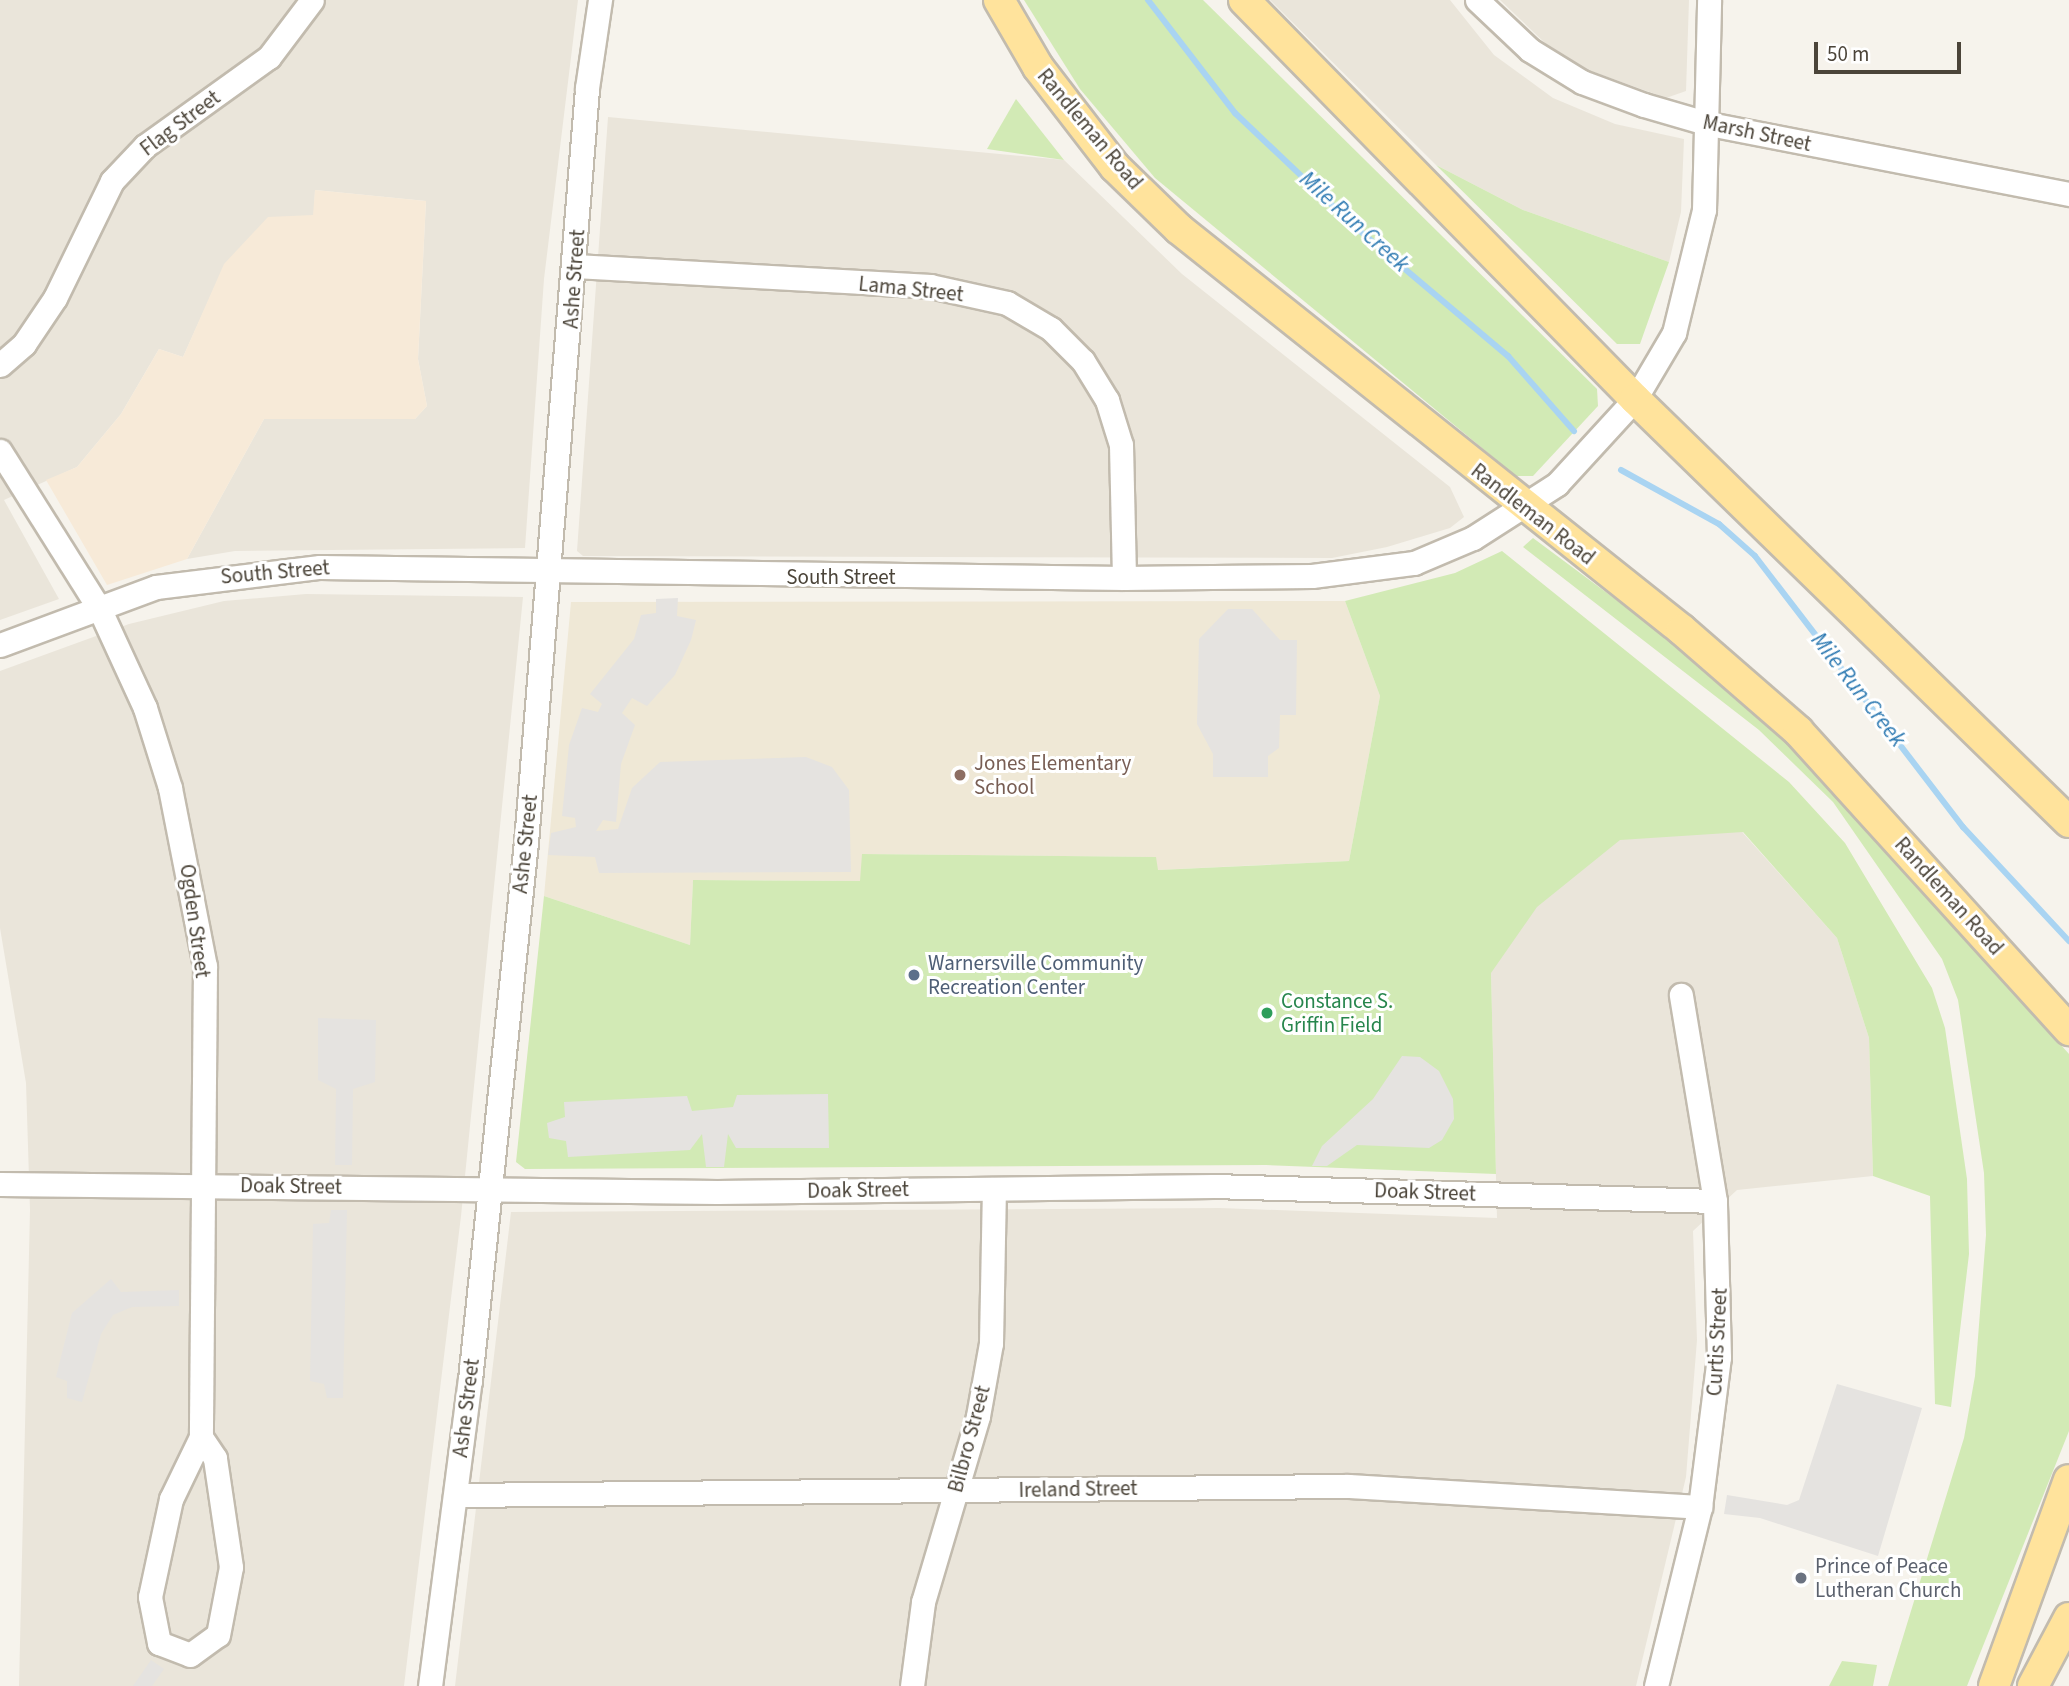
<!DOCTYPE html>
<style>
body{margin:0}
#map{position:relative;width:2069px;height:1686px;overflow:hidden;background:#f6f3ec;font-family:"Source Sans 3",sans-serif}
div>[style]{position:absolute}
.residential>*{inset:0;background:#eae5da}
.commercial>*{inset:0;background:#f7ead8}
.education>*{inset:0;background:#efe8d6}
.green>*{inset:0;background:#d2eab5}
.parking>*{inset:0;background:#e5e3e0}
.stream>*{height:6px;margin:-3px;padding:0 3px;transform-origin:3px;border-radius:3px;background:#a9d4f2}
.roads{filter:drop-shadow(2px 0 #c2bbae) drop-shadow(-2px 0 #c2bbae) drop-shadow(0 2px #c2bbae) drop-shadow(0 -2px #c2bbae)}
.minor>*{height:23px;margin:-11.5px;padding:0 11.5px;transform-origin:11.5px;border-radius:11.5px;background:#fff}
.major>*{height:30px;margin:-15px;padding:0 15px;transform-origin:15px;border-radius:15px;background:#ffe39c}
.dots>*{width:19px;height:19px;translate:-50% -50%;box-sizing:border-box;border:4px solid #fff;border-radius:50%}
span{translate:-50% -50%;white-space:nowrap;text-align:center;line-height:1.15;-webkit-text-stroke:6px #fff;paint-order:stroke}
.street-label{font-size:21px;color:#4b4439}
.education-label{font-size:21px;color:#785e54}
.left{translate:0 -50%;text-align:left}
.service-label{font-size:21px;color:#4e5e75}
.leisure-label{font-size:21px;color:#27864d}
.worship-label{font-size:21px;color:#5b616d}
.water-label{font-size:23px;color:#2e7ab2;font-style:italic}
.scale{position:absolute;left:1814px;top:42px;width:147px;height:32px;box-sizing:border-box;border:4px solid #4b4439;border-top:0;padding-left:9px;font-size:21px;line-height:24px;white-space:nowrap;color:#4b4439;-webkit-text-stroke:5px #fff;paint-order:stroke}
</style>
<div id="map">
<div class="residential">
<div style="clip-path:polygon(0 0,578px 0,544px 279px,525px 548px,235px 551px,187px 559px,264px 419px,415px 419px,427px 406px,418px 359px,426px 201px,315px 190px,314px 215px,225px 264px,183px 357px,159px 349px,121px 414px,77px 467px,4px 500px,59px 599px,0 620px)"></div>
<div style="clip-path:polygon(1270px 0,1450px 0,1494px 55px,1553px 98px,1615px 124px,1684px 139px,1681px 212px,1669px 262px,1523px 210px,1436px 165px)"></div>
<div style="clip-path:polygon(1500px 0,1689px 0,1686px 91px,1666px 98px,1588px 70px,1545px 43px)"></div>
<div style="clip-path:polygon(608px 117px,1064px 160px,1182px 274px,1450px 487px,1464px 517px,1450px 528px,1387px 547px,1332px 558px,583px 556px,577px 551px)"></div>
<div style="clip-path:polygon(306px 594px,523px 597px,461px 1216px,404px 1686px,19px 1686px,30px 1210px,26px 1083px,0 928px,0 671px,129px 624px,224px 601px)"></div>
<div style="clip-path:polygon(1696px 736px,1743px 833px,1837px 938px,1869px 1038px,1873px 1176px,1737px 1190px,1693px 1231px,1697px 1340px,1686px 1477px,1636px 1686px,455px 1686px,511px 1212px,1220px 1208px,1497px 1218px,1491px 973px,1502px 883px)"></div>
</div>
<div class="commercial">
<div style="clip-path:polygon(315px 190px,426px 201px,418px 359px,427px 406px,415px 419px,264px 419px,187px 559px,107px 585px,46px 480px,77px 467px,121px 414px,159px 349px,183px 357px,224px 264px,268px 217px,313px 215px)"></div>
</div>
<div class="education">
<div style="clip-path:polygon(1345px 601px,1380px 696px,1349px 861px,1157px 870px,1155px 857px,863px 854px,861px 881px,693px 880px,690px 945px,544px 896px,571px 602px)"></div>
</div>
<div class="green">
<div style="clip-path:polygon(1024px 0,1203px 0,1597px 389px,1598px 406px,1533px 476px,1516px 476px,1155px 178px,1080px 89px)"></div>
<div style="clip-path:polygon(1016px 99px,1064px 160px,987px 149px)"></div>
<div style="clip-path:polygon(1436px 165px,1523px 210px,1669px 262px,1640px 344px,1617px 344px)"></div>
<div style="clip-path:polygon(1533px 538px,1677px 645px,1790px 744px,2069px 1054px,2069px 1431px,1967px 1686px,1888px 1686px,1964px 1438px,1975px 1376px,1986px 1235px,1984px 1173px,1958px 1000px,1942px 959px,1833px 802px,1759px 730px,1523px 547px)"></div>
<div style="clip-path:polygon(1502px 551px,1789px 782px,1845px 843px,1932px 988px,1945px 1028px,1967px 1179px,1969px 1254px,1951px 1407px,1935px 1404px,1930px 1196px,1873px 1176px,1869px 1038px,1837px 938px,1743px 832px,1620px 840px,1537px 907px,1491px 973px,1496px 1174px,1266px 1165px,525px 1169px,516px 1162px,544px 896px,690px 945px,693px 880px,860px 881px,862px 854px,1156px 857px,1158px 870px,1349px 861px,1380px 696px,1345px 601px,1455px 573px)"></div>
<div style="clip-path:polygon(1842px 1661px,1877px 1665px,1873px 1686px,1829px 1686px)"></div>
</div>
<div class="parking">
<div style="clip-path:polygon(678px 598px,677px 616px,696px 620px,691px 640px,675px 675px,647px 706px,632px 698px,622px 713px,635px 725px,621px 764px,616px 822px,603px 820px,596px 831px,618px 829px,632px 788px,660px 762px,806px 757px,832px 767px,849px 790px,851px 872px,599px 873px,595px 857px,548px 855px,551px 833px,576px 827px,575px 818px,562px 816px,569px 745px,582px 708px,598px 712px,602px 704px,590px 694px,634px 639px,641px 615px,656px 613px,656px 599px)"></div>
<div style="clip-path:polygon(1228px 609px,1252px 609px,1280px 640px,1297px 640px,1296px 715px,1280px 715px,1279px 748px,1268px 756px,1268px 777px,1213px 777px,1213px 754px,1197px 724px,1199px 639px)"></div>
<div style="clip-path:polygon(318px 1018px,376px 1020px,375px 1082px,353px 1089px,352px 1165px,335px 1165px,336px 1089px,318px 1080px)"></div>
<div style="clip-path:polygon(1402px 1056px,1420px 1057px,1439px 1071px,1453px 1099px,1454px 1119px,1442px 1140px,1429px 1148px,1357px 1145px,1327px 1166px,1312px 1166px,1322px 1146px,1373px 1099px)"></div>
<div style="clip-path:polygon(828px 1094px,829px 1148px,736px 1148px,728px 1134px,724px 1167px,706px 1167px,702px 1134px,690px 1150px,568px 1157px,566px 1141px,549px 1138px,547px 1123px,565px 1117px,564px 1102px,687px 1096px,692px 1111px,733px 1107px,737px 1095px)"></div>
<div style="clip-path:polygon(331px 1210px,347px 1210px,343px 1398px,327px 1398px,324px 1384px,310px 1381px,313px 1224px,329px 1223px)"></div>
<div style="clip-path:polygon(111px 1279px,121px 1292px,179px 1290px,179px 1306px,132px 1307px,113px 1315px,101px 1334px,82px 1402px,67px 1398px,67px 1381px,56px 1377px,72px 1313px)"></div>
<div style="clip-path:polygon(1837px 1384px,1922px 1408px,1878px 1556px,1760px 1518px,1724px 1514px,1727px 1495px,1787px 1505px,1799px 1500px)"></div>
<div style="clip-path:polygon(151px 1660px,164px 1669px,152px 1686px,133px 1686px)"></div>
</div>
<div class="stream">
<div style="left:1148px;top:0;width:143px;rotate:52.4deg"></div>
<div style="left:1235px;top:113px;width:164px;rotate:43.5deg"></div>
<div style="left:1354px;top:226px;width:202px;rotate:40.2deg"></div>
<div style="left:1508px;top:356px;width:100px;rotate:48.7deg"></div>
<div style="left:1621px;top:470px;width:112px;rotate:28.9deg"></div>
<div style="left:1719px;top:524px;width:48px;rotate:41.6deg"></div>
<div style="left:1755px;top:556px;width:342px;rotate:52.5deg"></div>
<div style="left:1963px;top:827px;width:156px;rotate:47.1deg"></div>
</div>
<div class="roads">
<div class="minor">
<div style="left:1477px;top:0;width:73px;rotate:43.3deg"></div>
<div style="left:1530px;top:50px;width:61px;rotate:31.6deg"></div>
<div style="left:1582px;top:82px;width:66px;rotate:20.4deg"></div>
<div style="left:1644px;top:105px;width:68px;rotate:16.3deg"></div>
<div style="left:1709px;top:124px;width:367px;rotate:11deg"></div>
<div style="left:575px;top:266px;width:356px;rotate:3.2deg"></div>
<div style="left:930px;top:286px;width:79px;rotate:12.4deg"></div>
<div style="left:1007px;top:303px;width:51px;rotate:30.6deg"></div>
<div style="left:1051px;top:329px;width:45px;rotate:45deg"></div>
<div style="left:1083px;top:361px;width:46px;rotate:58.4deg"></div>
<div style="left:1107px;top:400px;width:47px;rotate:72.7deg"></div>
<div style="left:1121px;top:445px;width:133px;rotate:88.7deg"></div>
<div style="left:0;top:365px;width:32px;rotate:-41deg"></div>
<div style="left:24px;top:344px;width:55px;rotate:-56deg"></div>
<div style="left:55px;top:298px;width:130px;rotate:-64deg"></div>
<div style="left:112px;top:181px;width:48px;rotate:-46.7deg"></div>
<div style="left:145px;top:146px;width:153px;rotate:-35.7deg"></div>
<div style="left:269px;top:57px;width:71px;rotate:-53deg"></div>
<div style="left:0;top:451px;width:188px;rotate:57.8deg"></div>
<div style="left:100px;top:610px;width:108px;rotate:65.3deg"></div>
<div style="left:145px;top:708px;width:84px;rotate:72.6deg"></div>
<div style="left:170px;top:788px;width:181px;rotate:78.9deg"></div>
<div style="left:205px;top:966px;width:471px;rotate:90.5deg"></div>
<div style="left:201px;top:1437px;width:69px;rotate:115.8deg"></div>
<div style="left:171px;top:1499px;width:100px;rotate:102.1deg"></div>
<div style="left:150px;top:1597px;width:47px;rotate:78.9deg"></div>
<div style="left:159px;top:1643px;width:33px;rotate:21deg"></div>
<div style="left:190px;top:1655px;width:34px;rotate:-36deg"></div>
<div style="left:218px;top:1635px;width:69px;rotate:-79.2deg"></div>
<div style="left:231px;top:1567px;width:110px;rotate:-98.4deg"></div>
<div style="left:215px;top:1458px;width:25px;rotate:-124deg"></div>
<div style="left:0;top:645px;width:166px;rotate:-20.4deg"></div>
<div style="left:156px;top:587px;width:165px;rotate:-7deg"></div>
<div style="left:320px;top:567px;width:804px;rotate:0.78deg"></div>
<div style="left:1124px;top:578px;width:188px;rotate:-0.6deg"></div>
<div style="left:1312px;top:576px;width:103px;rotate:-7.3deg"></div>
<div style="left:1414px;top:563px;width:64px;rotate:-23deg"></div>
<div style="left:1473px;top:538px;width:100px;rotate:-32.7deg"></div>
<div style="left:1557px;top:484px;width:115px;rotate:-47.5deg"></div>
<div style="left:1635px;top:399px;width:77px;rotate:-59.4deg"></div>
<div style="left:1674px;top:333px;width:127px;rotate:-76.3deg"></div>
<div style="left:1704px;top:210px;width:210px;rotate:-88.6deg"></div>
<div style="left:0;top:1184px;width:717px;rotate:0.64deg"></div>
<div style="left:717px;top:1192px;width:496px;rotate:-0.7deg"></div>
<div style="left:1213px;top:1186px;width:502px;rotate:1.71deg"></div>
<div style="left:456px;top:1495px;width:892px;rotate:-0.58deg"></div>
<div style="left:1348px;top:1486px;width:353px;rotate:3.4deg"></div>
<div style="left:430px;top:1686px;width:309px;rotate:-82.6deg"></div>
<div style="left:470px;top:1380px;width:541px;rotate:-84.06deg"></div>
<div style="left:526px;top:842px;width:756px;rotate:-85.37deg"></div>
<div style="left:587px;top:88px;width:89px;rotate:-81.6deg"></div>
<div style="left:912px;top:1686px;width:85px;rotate:-82.5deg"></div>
<div style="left:923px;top:1602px;width:194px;rotate:-73.5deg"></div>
<div style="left:978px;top:1416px;width:74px;rotate:-79.9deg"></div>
<div style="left:991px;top:1343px;width:154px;rotate:-88.9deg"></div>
<div style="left:1656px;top:1686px;width:184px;rotate:-76.2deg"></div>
<div style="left:1700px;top:1507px;width:151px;rotate:-82.8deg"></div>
<div style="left:1719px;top:1357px;width:156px;rotate:-91.5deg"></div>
<div style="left:1715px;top:1201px;width:209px;rotate:-99.4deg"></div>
</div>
<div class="major">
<div style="left:999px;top:0;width:78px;rotate:59.8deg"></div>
<div style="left:1038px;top:67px;width:126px;rotate:52.4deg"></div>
<div style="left:1115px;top:167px;width:89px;rotate:44.1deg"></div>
<div style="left:1179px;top:229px;width:643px;rotate:38.56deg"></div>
<div style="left:1682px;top:630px;width:154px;rotate:41deg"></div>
<div style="left:1798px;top:731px;width:404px;rotate:47.8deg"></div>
<div style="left:1244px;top:0;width:559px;rotate:45.58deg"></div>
<div style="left:1635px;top:399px;width:606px;rotate:44.26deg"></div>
<div style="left:1994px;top:1686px;width:219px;rotate:-70deg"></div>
<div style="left:2033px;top:1686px;width:77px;rotate:-62.1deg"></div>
</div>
</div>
<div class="dots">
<div style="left:960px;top:775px;background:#8d6e63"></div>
<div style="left:914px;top:975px;background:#5c6f8a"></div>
<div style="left:1267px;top:1013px;background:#2e9e5b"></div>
<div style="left:1801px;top:1578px;background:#6b7280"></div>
</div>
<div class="street-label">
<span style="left:180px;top:123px;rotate:-37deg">Flag Street</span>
<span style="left:1090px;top:129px;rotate:50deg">Randleman Road</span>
<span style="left:1757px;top:133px;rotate:12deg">Marsh Street</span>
<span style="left:574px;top:279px;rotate:-86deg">Ashe Street</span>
<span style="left:911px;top:289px;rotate:6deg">Lama Street</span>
<span style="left:1533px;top:514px;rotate:38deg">Randleman Road</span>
<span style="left:275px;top:572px;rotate:-5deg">South Street</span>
<span style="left:841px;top:577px">South Street</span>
<span style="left:525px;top:844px;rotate:-84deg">Ashe Street</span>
<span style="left:1949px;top:896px;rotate:48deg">Randleman Road</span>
<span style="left:195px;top:921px;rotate:82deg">Ogden Street</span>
<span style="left:291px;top:1186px;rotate:1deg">Doak Street</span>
<span style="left:858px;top:1190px;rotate:-1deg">Doak Street</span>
<span style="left:1425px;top:1192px;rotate:2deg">Doak Street</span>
<span style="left:1717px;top:1342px;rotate:-87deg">Curtis Street</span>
<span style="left:466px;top:1408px;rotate:-83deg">Ashe Street</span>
<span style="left:969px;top:1439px;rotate:-75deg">Bilbro Street</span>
<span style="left:1078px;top:1489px;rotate:-1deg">Ireland Street</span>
</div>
<div class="education-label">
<span class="left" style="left:974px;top:775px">Jones Elementary<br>School</span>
</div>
<div class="service-label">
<span class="left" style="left:928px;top:975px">Warnersville Community<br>Recreation Center</span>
</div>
<div class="leisure-label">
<span class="left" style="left:1281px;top:1013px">Constance S.<br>Griffin Field</span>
</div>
<div class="worship-label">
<span class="left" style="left:1815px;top:1578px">Prince of Peace<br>Lutheran Church</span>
</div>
<div class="water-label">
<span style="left:1354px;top:222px;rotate:42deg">Mile Run Creek</span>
<span style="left:1858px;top:690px;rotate:52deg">Mile Run Creek</span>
</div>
<div class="scale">50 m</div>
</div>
